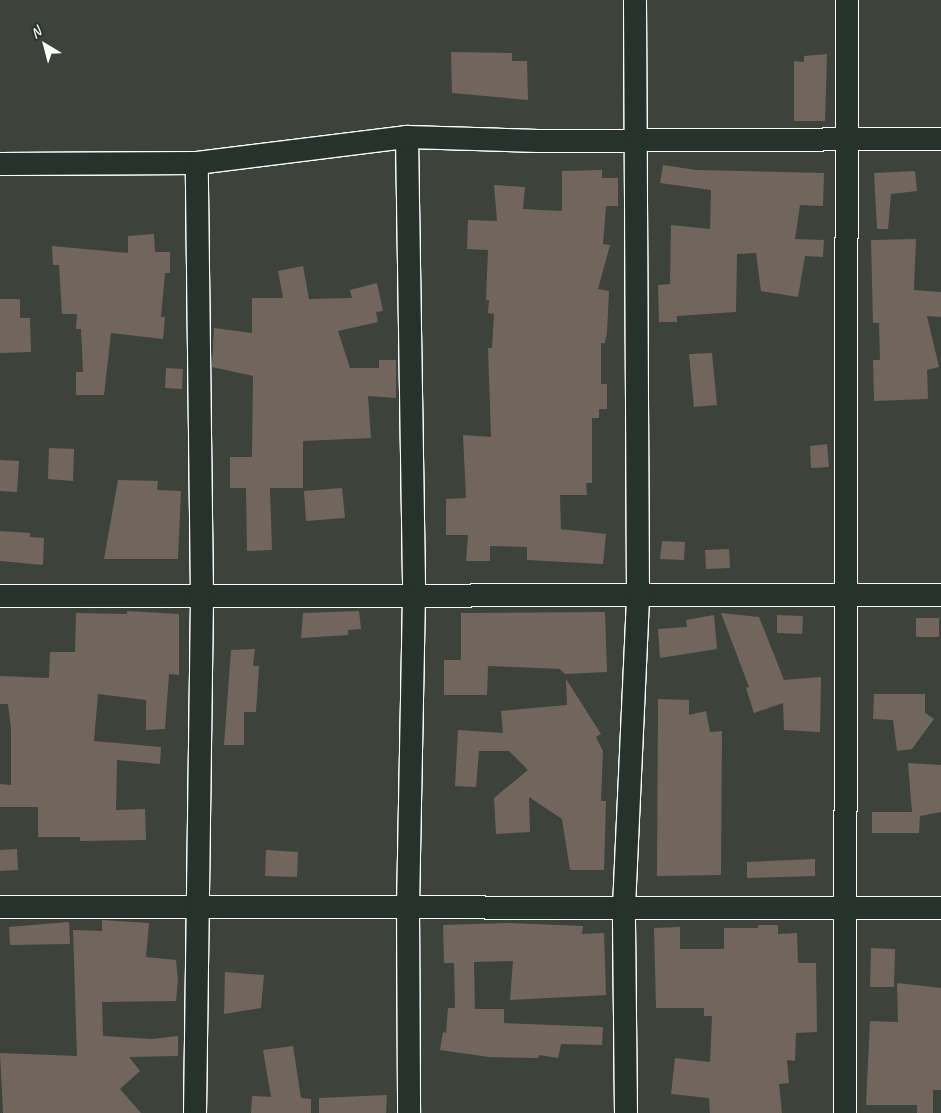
<!DOCTYPE html>
<style>
body{margin:0}
#map{position:relative;width:941px;height:1113px;overflow:hidden;background:#3d423b;font-family:Caveat,sans-serif}
div>[style]{position:absolute}
.building>*{inset:0;background:#72665c}
.roads{filter:drop-shadow(1px 0 #fff) drop-shadow(-1px 0 #fff) drop-shadow(0 1px #fff) drop-shadow(0 -1px #fff)}
.minor>*{height:22px;margin:-11px;padding:0 11px;transform-origin:11px;border-radius:11px;background:#26332d}
span{translate:-50% -50%;white-space:nowrap;text-align:center;line-height:1.15;-webkit-text-stroke:4px #26332d;paint-order:stroke}
.north{position:absolute;left:20px;top:20px;width:50px;height:50px;-webkit-text-stroke:4px #26332d;paint-order:stroke;rotate:323deg;font-size:14px;font-weight:700;line-height:20px;text-align:center;color:#fff}
.north::after{content:'';display:block;margin:auto;width:18px;height:22px;background:#fff;clip-path:polygon(50% 0,100% 100%,50% 72%,0 100%)}
</style>
<div id="map">
<div class="building">
<div style="clip-path:polygon(451px 52px,512px 53px,512px 61px,527px 61px,528px 100px,452px 93px)"></div>
<div style="clip-path:polygon(827px 54px,825px 121px,794px 121px,794px 61px,804px 62px,804px 56px)"></div>
<div style="clip-path:polygon(663px 165px,696px 170px,824px 173px,823px 206px,800px 205px,795px 239px,824px 240px,823px 257px,805px 256px,798px 297px,761px 291px,756px 253px,737px 254px,736px 312px,677px 316px,677px 322px,659px 322px,658px 285px,670px 284px,671px 225px,710px 229px,711px 190px,660px 183px)"></div>
<div style="clip-path:polygon(602px 170px,602px 178px,618px 178px,618px 206px,606px 206px,603px 244px,610px 245px,598px 289px,609px 291px,607px 332px,605px 343px,601px 343px,601px 384px,607px 384px,607px 409px,599px 409px,599px 418px,592px 418px,592px 483px,586px 483px,587px 495px,560px 495px,561px 529px,606px 534px,603px 564px,527px 560px,527px 547px,490px 546px,490px 561px,466px 561px,468px 535px,446px 535px,446px 499px,466px 498px,463px 435px,491px 437px,488px 348px,492px 348px,494px 314px,488px 313px,489px 300px,486px 300px,488px 250px,467px 249px,468px 220px,497px 221px,494px 185px,525px 187px,523px 209px,562px 211px,562px 171px)"></div>
<div style="clip-path:polygon(915px 171px,917px 191px,891px 194px,888px 229px,877px 229px,874px 173px)"></div>
<div style="clip-path:polygon(154px 234px,155px 252px,170px 252px,170px 273px,165px 273px,161px 317px,165px 317px,163px 339px,111px 333px,104px 395px,76px 395px,76px 372px,83px 372px,81px 329px,76px 329px,77px 314px,62px 314px,59px 265px,53px 265px,52px 246px,128px 253px,128px 236px)"></div>
<div style="clip-path:polygon(916px 239px,914px 290px,941px 292px,941px 317px,927px 316px,939px 367px,927px 370px,928px 399px,874px 401px,873px 360px,880px 360px,879px 323px,873px 323px,871px 240px)"></div>
<div style="clip-path:polygon(303px 266px,309px 299px,352px 298px,350px 290px,377px 283px,383px 311px,376px 312px,378px 322px,338px 331px,350px 368px,379px 368px,379px 360px,396px 360px,396px 398px,368px 396px,371px 438px,303px 441px,303px 488px,270px 488px,272px 550px,247px 551px,246px 488px,230px 488px,230px 457px,252px 457px,253px 376px,212px 367px,214px 328px,252px 333px,252px 298px,283px 298px,278px 271px)"></div>
<div style="clip-path:polygon(0 299px,20px 299px,20px 318px,30px 318px,31px 352px,0 353px)"></div>
<div style="clip-path:polygon(712px 353px,717px 405px,694px 407px,689px 354px)"></div>
<div style="clip-path:polygon(166px 368px,183px 369px,182px 389px,165px 388px)"></div>
<div style="clip-path:polygon(827px 444px,829px 467px,811px 468px,810px 446px)"></div>
<div style="clip-path:polygon(49px 448px,74px 449px,73px 481px,48px 479px)"></div>
<div style="clip-path:polygon(0 460px,19px 461px,17px 492px,0 491px)"></div>
<div style="clip-path:polygon(118px 480px,158px 481px,157px 490px,181px 491px,178px 559px,104px 559px)"></div>
<div style="clip-path:polygon(342px 488px,345px 518px,306px 521px,304px 491px)"></div>
<div style="clip-path:polygon(0 531px,30px 533px,30px 537px,44px 538px,43px 565px,0 561px)"></div>
<div style="clip-path:polygon(662px 541px,685px 542px,684px 560px,660px 559px)"></div>
<div style="clip-path:polygon(729px 549px,730px 568px,706px 569px,705px 550px)"></div>
<div style="clip-path:polygon(127px 611px,179px 614px,179px 675px,169px 674px,165px 729px,146px 730px,146px 700px,98px 694px,94px 741px,161px 747px,160px 764px,117px 760px,116px 810px,145px 809px,146px 840px,80px 841px,80px 837px,38px 837px,38px 807px,0 807px,0 784px,11px 785px,11px 729px,8px 704px,0 704px,0 676px,49px 678px,50px 652px,75px 652px,76px 613px,127px 614px)"></div>
<div style="clip-path:polygon(359px 611px,361px 629px,348px 630px,348px 635px,301px 638px,303px 613px)"></div>
<div style="clip-path:polygon(605px 612px,607px 672px,565px 674px,560px 669px,488px 666px,487px 695px,444px 695px,444px 660px,461px 660px,461px 613px)"></div>
<div style="clip-path:polygon(721px 613px,759px 617px,784px 680px,821px 677px,820px 732px,784px 730px,783px 703px,754px 713px,746px 688px,749px 687px)"></div>
<div style="clip-path:polygon(714px 615px,717px 649px,660px 658px,658px 629px,687px 627px,686px 620px)"></div>
<div style="clip-path:polygon(777px 615px,803px 616px,802px 634px,777px 633px)"></div>
<div style="clip-path:polygon(916px 618px,939px 618px,939px 637px,916px 637px)"></div>
<div style="clip-path:polygon(255px 649px,253px 666px,259px 666px,256px 712px,244px 712px,244px 745px,224px 745px,231px 650px)"></div>
<div style="clip-path:polygon(566px 679px,601px 734px,596px 737px,603px 751px,601px 801px,606px 801px,604px 870px,570px 870px,562px 819px,529px 797px,530px 832px,496px 834px,494px 798px,528px 770px,509px 751px,479px 751px,476px 787px,455px 786px,458px 730px,503px 733px,501px 711px,567px 705px)"></div>
<div style="clip-path:polygon(874px 694px,925px 694px,925px 713px,934px 719px,912px 749px,897px 751px,893px 720px,873px 719px)"></div>
<div style="clip-path:polygon(658px 699px,689px 700px,689px 715px,706px 711px,710px 732px,722px 731px,721px 875px,657px 876px)"></div>
<div style="clip-path:polygon(908px 763px,941px 765px,941px 812px,920px 816px,919px 833px,872px 833px,872px 812px,912px 812px)"></div>
<div style="clip-path:polygon(17px 849px,18px 870px,0 871px,0 850px)"></div>
<div style="clip-path:polygon(266px 850px,298px 852px,297px 877px,265px 876px)"></div>
<div style="clip-path:polygon(815px 859px,815px 876px,747px 878px,747px 862px)"></div>
<div style="clip-path:polygon(102px 920px,149px 923px,146px 957px,176px 960px,178px 979px,176px 1001px,102px 1002px,103px 1036px,152px 1039px,178px 1036px,178px 1056px,129px 1057px,140px 1071px,120px 1089px,141px 1113px,3px 1113px,0 1053px,77px 1056px,73px 930px,102px 931px)"></div>
<div style="clip-path:polygon(69px 922px,70px 944px,10px 945px,9px 927px)"></div>
<div style="clip-path:polygon(508px 923px,583px 926px,582px 934px,604px 933px,606px 995px,510px 1000px,513px 961px,474px 962px,475px 1009px,504px 1009px,504px 1023px,603px 1027px,602px 1045px,561px 1044px,558px 1058px,539px 1055px,538px 1058px,489px 1057px,440px 1050px,443px 1032px,446px 1033px,448px 1008px,455px 1008px,454px 963px,444px 963px,443px 925px)"></div>
<div style="clip-path:polygon(758px 925px,778px 925px,778px 934px,797px 933px,798px 963px,816px 963px,817px 1032px,796px 1033px,795px 1061px,787px 1060px,789px 1083px,779px 1084px,782px 1113px,710px 1113px,709px 1098px,671px 1094px,675px 1058px,710px 1062px,712px 1016px,704px 1016px,704px 1008px,656px 1008px,654px 928px,680px 927px,680px 949px,724px 949px,724px 928px,758px 928px)"></div>
<div style="clip-path:polygon(871px 948px,895px 949px,894px 987px,870px 987px)"></div>
<div style="clip-path:polygon(225px 972px,264px 975px,261px 1008px,224px 1014px)"></div>
<div style="clip-path:polygon(897px 983px,941px 988px,941px 1090px,933px 1090px,933px 1113px,917px 1113px,917px 1105px,866px 1105px,870px 1021px,898px 1022px)"></div>
<div style="clip-path:polygon(293px 1046px,301px 1098px,311px 1099px,311px 1113px,251px 1113px,252px 1096px,271px 1097px,263px 1050px)"></div>
<div style="clip-path:polygon(387px 1095px,386px 1113px,319px 1113px,319px 1098px)"></div>
</div>
<div class="roads">
<div class="minor">
<div style="left:407px;top:137px;width:458px;rotate:89.1deg"></div>
<div style="left:414px;top:595px;width:312px;rotate:91.1deg"></div>
<div style="left:408px;top:907px;width:206px;rotate:89.7deg"></div>
<div style="left:0;top:164px;width:197px;rotate:-0.3deg"></div>
<div style="left:197px;top:163px;width:212px;rotate:-7.1deg"></div>
<div style="left:407px;top:137px;width:131px;rotate:1.7deg"></div>
<div style="left:538px;top:141px;width:403px;rotate:-0.3deg"></div>
<div style="left:0;top:596px;width:941px;rotate:-0.06deg"></div>
<div style="left:0;top:907px;width:941px;rotate:0.06deg"></div>
<div style="left:195px;top:1113px;width:517px;rotate:-89.22deg"></div>
<div style="left:202px;top:596px;width:433px;rotate:-90.7deg"></div>
<div style="left:626px;top:1113px;width:206px;rotate:-90.6deg"></div>
<div style="left:624px;top:907px;width:312px;rotate:-87.4deg"></div>
<div style="left:638px;top:595px;width:595px;rotate:-90.29deg"></div>
<div style="left:845px;top:1113px;width:1113px;rotate:-89.9deg"></div>
</div>
</div>
<div class="north">N</div>
</div>
